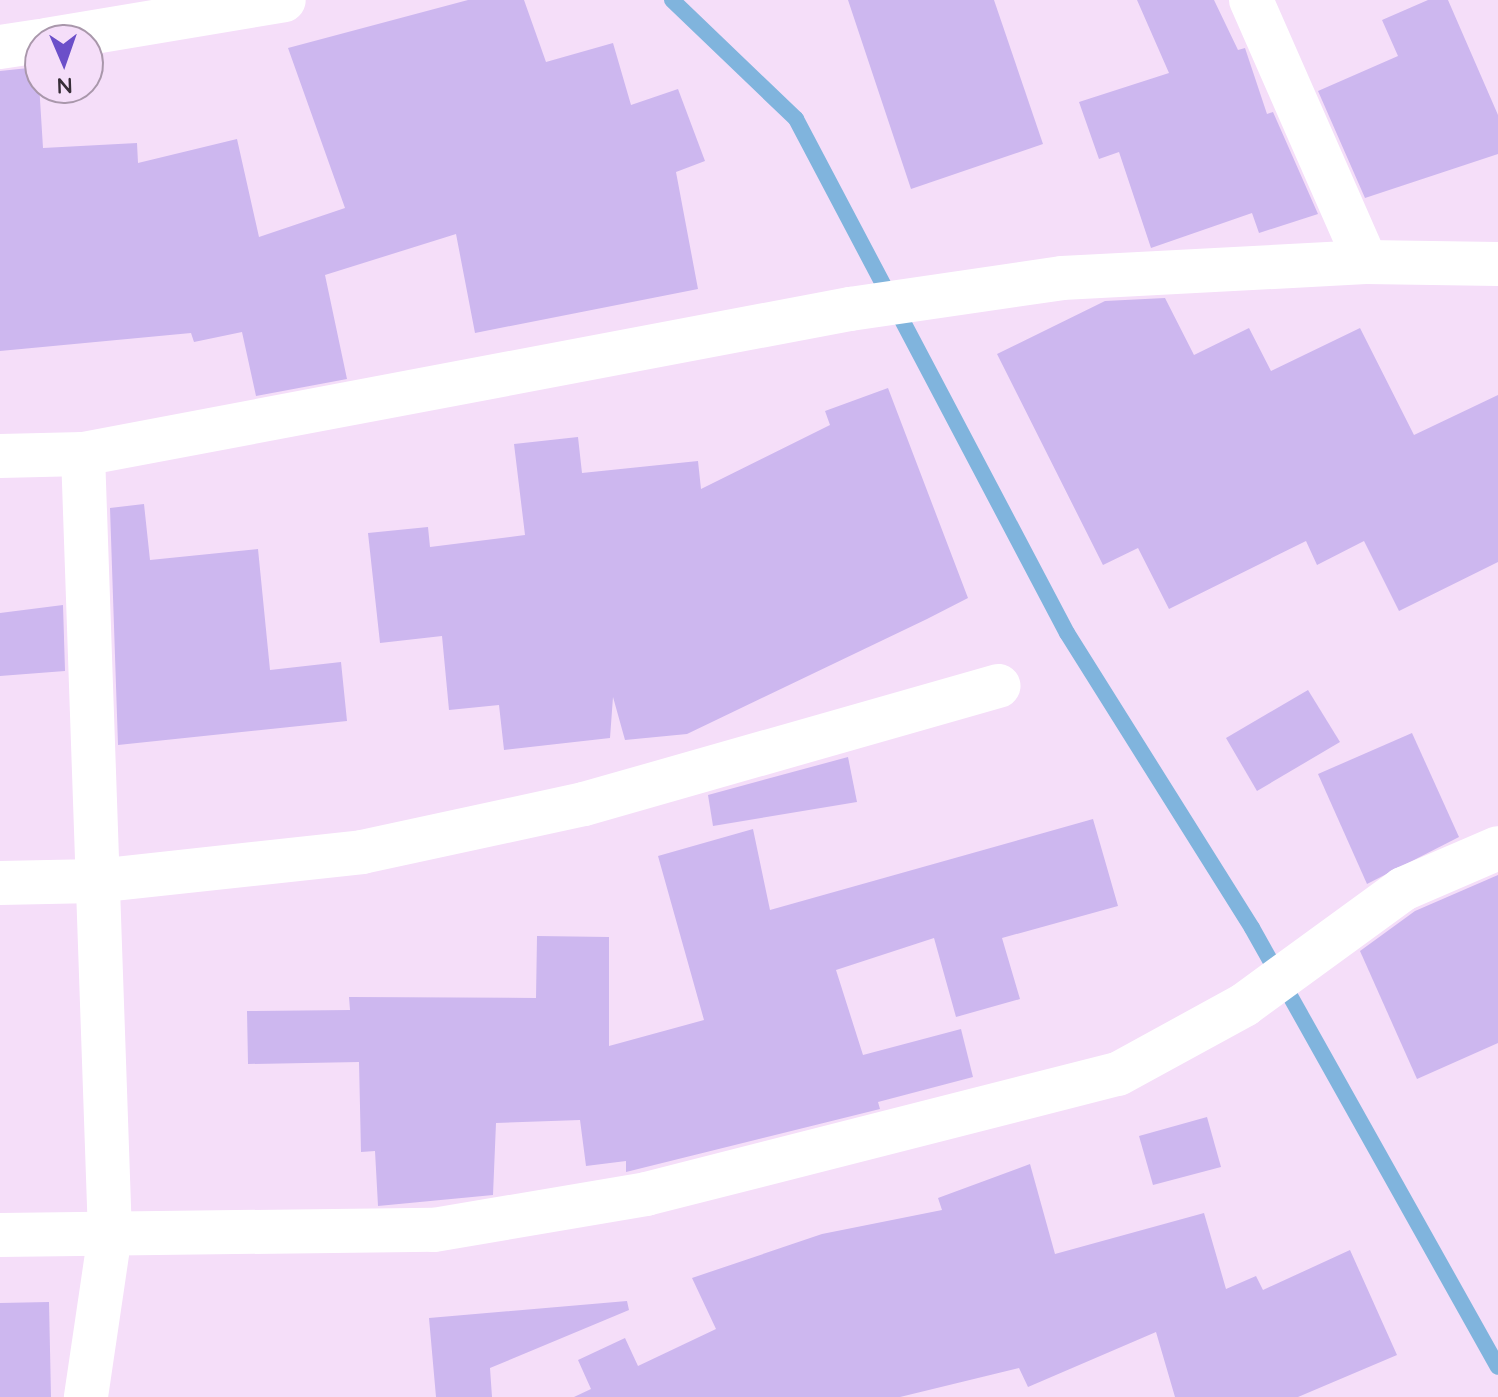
<!DOCTYPE html>
<style>
body{margin:0}
#map{position:relative;width:1498px;height:1397px;overflow:hidden;background:#f5def9;font-family:Quicksand,sans-serif}
div>[style]{position:absolute}
.stream>*{height:16px;margin:-8px;padding:0 8px;transform-origin:8px;border-radius:8px;background:#80b4dd}
.building>*{inset:0;background:#cdb7ef}
.street>*{height:44px;margin:-22px;padding:0 22px;transform-origin:22px;border-radius:22px;background:#fff}
span{translate:-50% -50%;white-space:nowrap;text-align:center;line-height:1.15;-webkit-text-stroke:6px #f5def9;paint-order:stroke}
.north{position:absolute;left:24px;top:24px;width:80px;height:80px;box-sizing:border-box;background:#f5def9;border:2px solid #a997ab;border-radius:50%;rotate:178deg;font-size:22px;font-weight:700;line-height:32px;text-align:center;color:#362d37}
.north::after{content:'';display:block;margin:auto;width:28px;height:36px;background:#6b4fc9;clip-path:polygon(50% 0,100% 100%,50% 72%,0 100%)}
</style>
<div id="map">
<div class="stream">
<div style="left:672px;top:0;width:172px;rotate:43.8deg"></div>
<div style="left:796px;top:119px;width:581px;rotate:62.2deg"></div>
<div style="left:1067px;top:633px;width:348px;rotate:57.9deg"></div>
<div style="left:1252px;top:928px;width:503px;rotate:60.74deg"></div>
</div>
<div class="building">
<div style="clip-path:polygon(468px 0,524px 0,546px 62px,613px 43px,631px 105px,678px 89px,705px 161px,676px 172px,698px 289px,475px 333px,456px 234px,325px 275px,347px 379px,256px 396px,242px 332px,194px 342px,191px 333px,0 351px,0 71px,38px 67px,43px 148px,137px 143px,138px 163px,237px 139px,259px 237px,345px 208px,288px 48px)"></div>
<div style="clip-path:polygon(848px 0,994px 0,1043px 144px,911px 189px)"></div>
<div style="clip-path:polygon(1137px 0,1214px 0,1238px 50px,1245px 48px,1267px 114px,1273px 112px,1318px 214px,1259px 233px,1252px 213px,1151px 248px,1119px 152px,1099px 159px,1079px 102px,1169px 73px)"></div>
<div style="clip-path:polygon(1428px 0,1448px 0,1498px 115px,1498px 154px,1365px 198px,1318px 91px,1398px 56px,1382px 20px)"></div>
<div style="clip-path:polygon(1165px 298px,1194px 355px,1249px 328px,1271px 371px,1360px 328px,1414px 435px,1498px 395px,1498px 562px,1399px 611px,1364px 541px,1317px 565px,1306px 541px,1169px 609px,1138px 548px,1103px 565px,997px 354px,1105px 301px)"></div>
<div style="clip-path:polygon(888px 388px,968px 598px,927px 619px,687px 734px,625px 740px,613px 697px,610px 738px,504px 750px,499px 705px,449px 710px,442px 636px,380px 643px,368px 533px,428px 527px,430px 547px,525px 535px,514px 444px,578px 437px,582px 473px,698px 461px,701px 489px,830px 425px,825px 411px)"></div>
<div style="clip-path:polygon(144px 504px,150px 560px,258px 549px,270px 670px,341px 662px,347px 721px,118px 745px,110px 508px)"></div>
<div style="clip-path:polygon(63px 605px,65px 671px,0 676px,0 613px)"></div>
<div style="clip-path:polygon(1308px 690px,1340px 742px,1257px 791px,1226px 738px)"></div>
<div style="clip-path:polygon(1412px 733px,1459px 837px,1367px 884px,1318px 774px)"></div>
<div style="clip-path:polygon(848px 757px,857px 802px,713px 826px,708px 795px)"></div>
<div style="clip-path:polygon(1093px 819px,1118px 906px,1002px 938px,1020px 999px,956px 1017px,934px 938px,836px 970px,863px 1055px,961px 1029px,973px 1077px,878px 1102px,880px 1109px,626px 1172px,626px 1161px,586px 1166px,580px 1120px,496px 1123px,493px 1195px,378px 1206px,375px 1151px,361px 1152px,359px 1062px,248px 1064px,247px 1011px,350px 1010px,349px 997px,536px 998px,537px 936px,609px 937px,609px 1046px,704px 1020px,658px 856px,753px 829px,770px 910px)"></div>
<div style="clip-path:polygon(1498px 875px,1498px 1043px,1417px 1079px,1360px 951px,1415px 911px)"></div>
<div style="clip-path:polygon(1207px 1117px,1221px 1167px,1153px 1185px,1139px 1136px)"></div>
<div style="clip-path:polygon(1030px 1164px,1055px 1254px,1204px 1213px,1226px 1289px,1256px 1276px,1263px 1290px,1350px 1250px,1397px 1355px,1298px 1397px,1175px 1397px,1156px 1332px,1028px 1387px,1019px 1368px,900px 1397px,574px 1397px,591px 1389px,578px 1360px,625px 1338px,638px 1366px,716px 1329px,692px 1278px,822px 1234px,942px 1210px,938px 1198px)"></div>
<div style="clip-path:polygon(627px 1301px,629px 1310px,490px 1368px,492px 1397px,436px 1397px,429px 1318px)"></div>
<div style="clip-path:polygon(49px 1302px,51px 1397px,0 1397px,0 1303px)"></div>
</div>
<div class="street">
<div style="left:1251px;top:0;width:286px;rotate:66.3deg"></div>
<div style="left:46px;top:40px;width:241px;rotate:-9.5deg"></div>
<div style="left:0;top:47px;width:40px;rotate:-8.5deg"></div>
<div style="left:83px;top:454px;width:780px;rotate:88.02deg"></div>
<div style="left:110px;top:1234px;width:165px;rotate:98.4deg"></div>
<div style="left:0;top:456px;width:83px;rotate:-1.4deg"></div>
<div style="left:83px;top:454px;width:781px;rotate:-10.71deg"></div>
<div style="left:850px;top:309px;width:214px;rotate:-8.3deg"></div>
<div style="left:1062px;top:278px;width:304px;rotate:-3deg"></div>
<div style="left:1366px;top:262px;width:132px;rotate:0.9deg"></div>
<div style="left:0;top:883px;width:96px;rotate:-1.2deg"></div>
<div style="left:96px;top:881px;width:268px;rotate:-6.2deg"></div>
<div style="left:362px;top:852px;width:227px;rotate:-12.2deg"></div>
<div style="left:584px;top:804px;width:431px;rotate:-15.9deg"></div>
<div style="left:0;top:1235px;width:434px;rotate:-0.7deg"></div>
<div style="left:434px;top:1230px;width:215px;rotate:-9.6deg"></div>
<div style="left:646px;top:1194px;width:487px;rotate:-14.3deg"></div>
<div style="left:1118px;top:1074px;width:144px;rotate:-28.7deg"></div>
<div style="left:1244px;top:1005px;width:197px;rotate:-36.1deg"></div>
<div style="left:1403px;top:889px;width:103px;rotate:-23.3deg"></div>
</div>
<div class="north">N</div>
</div>
